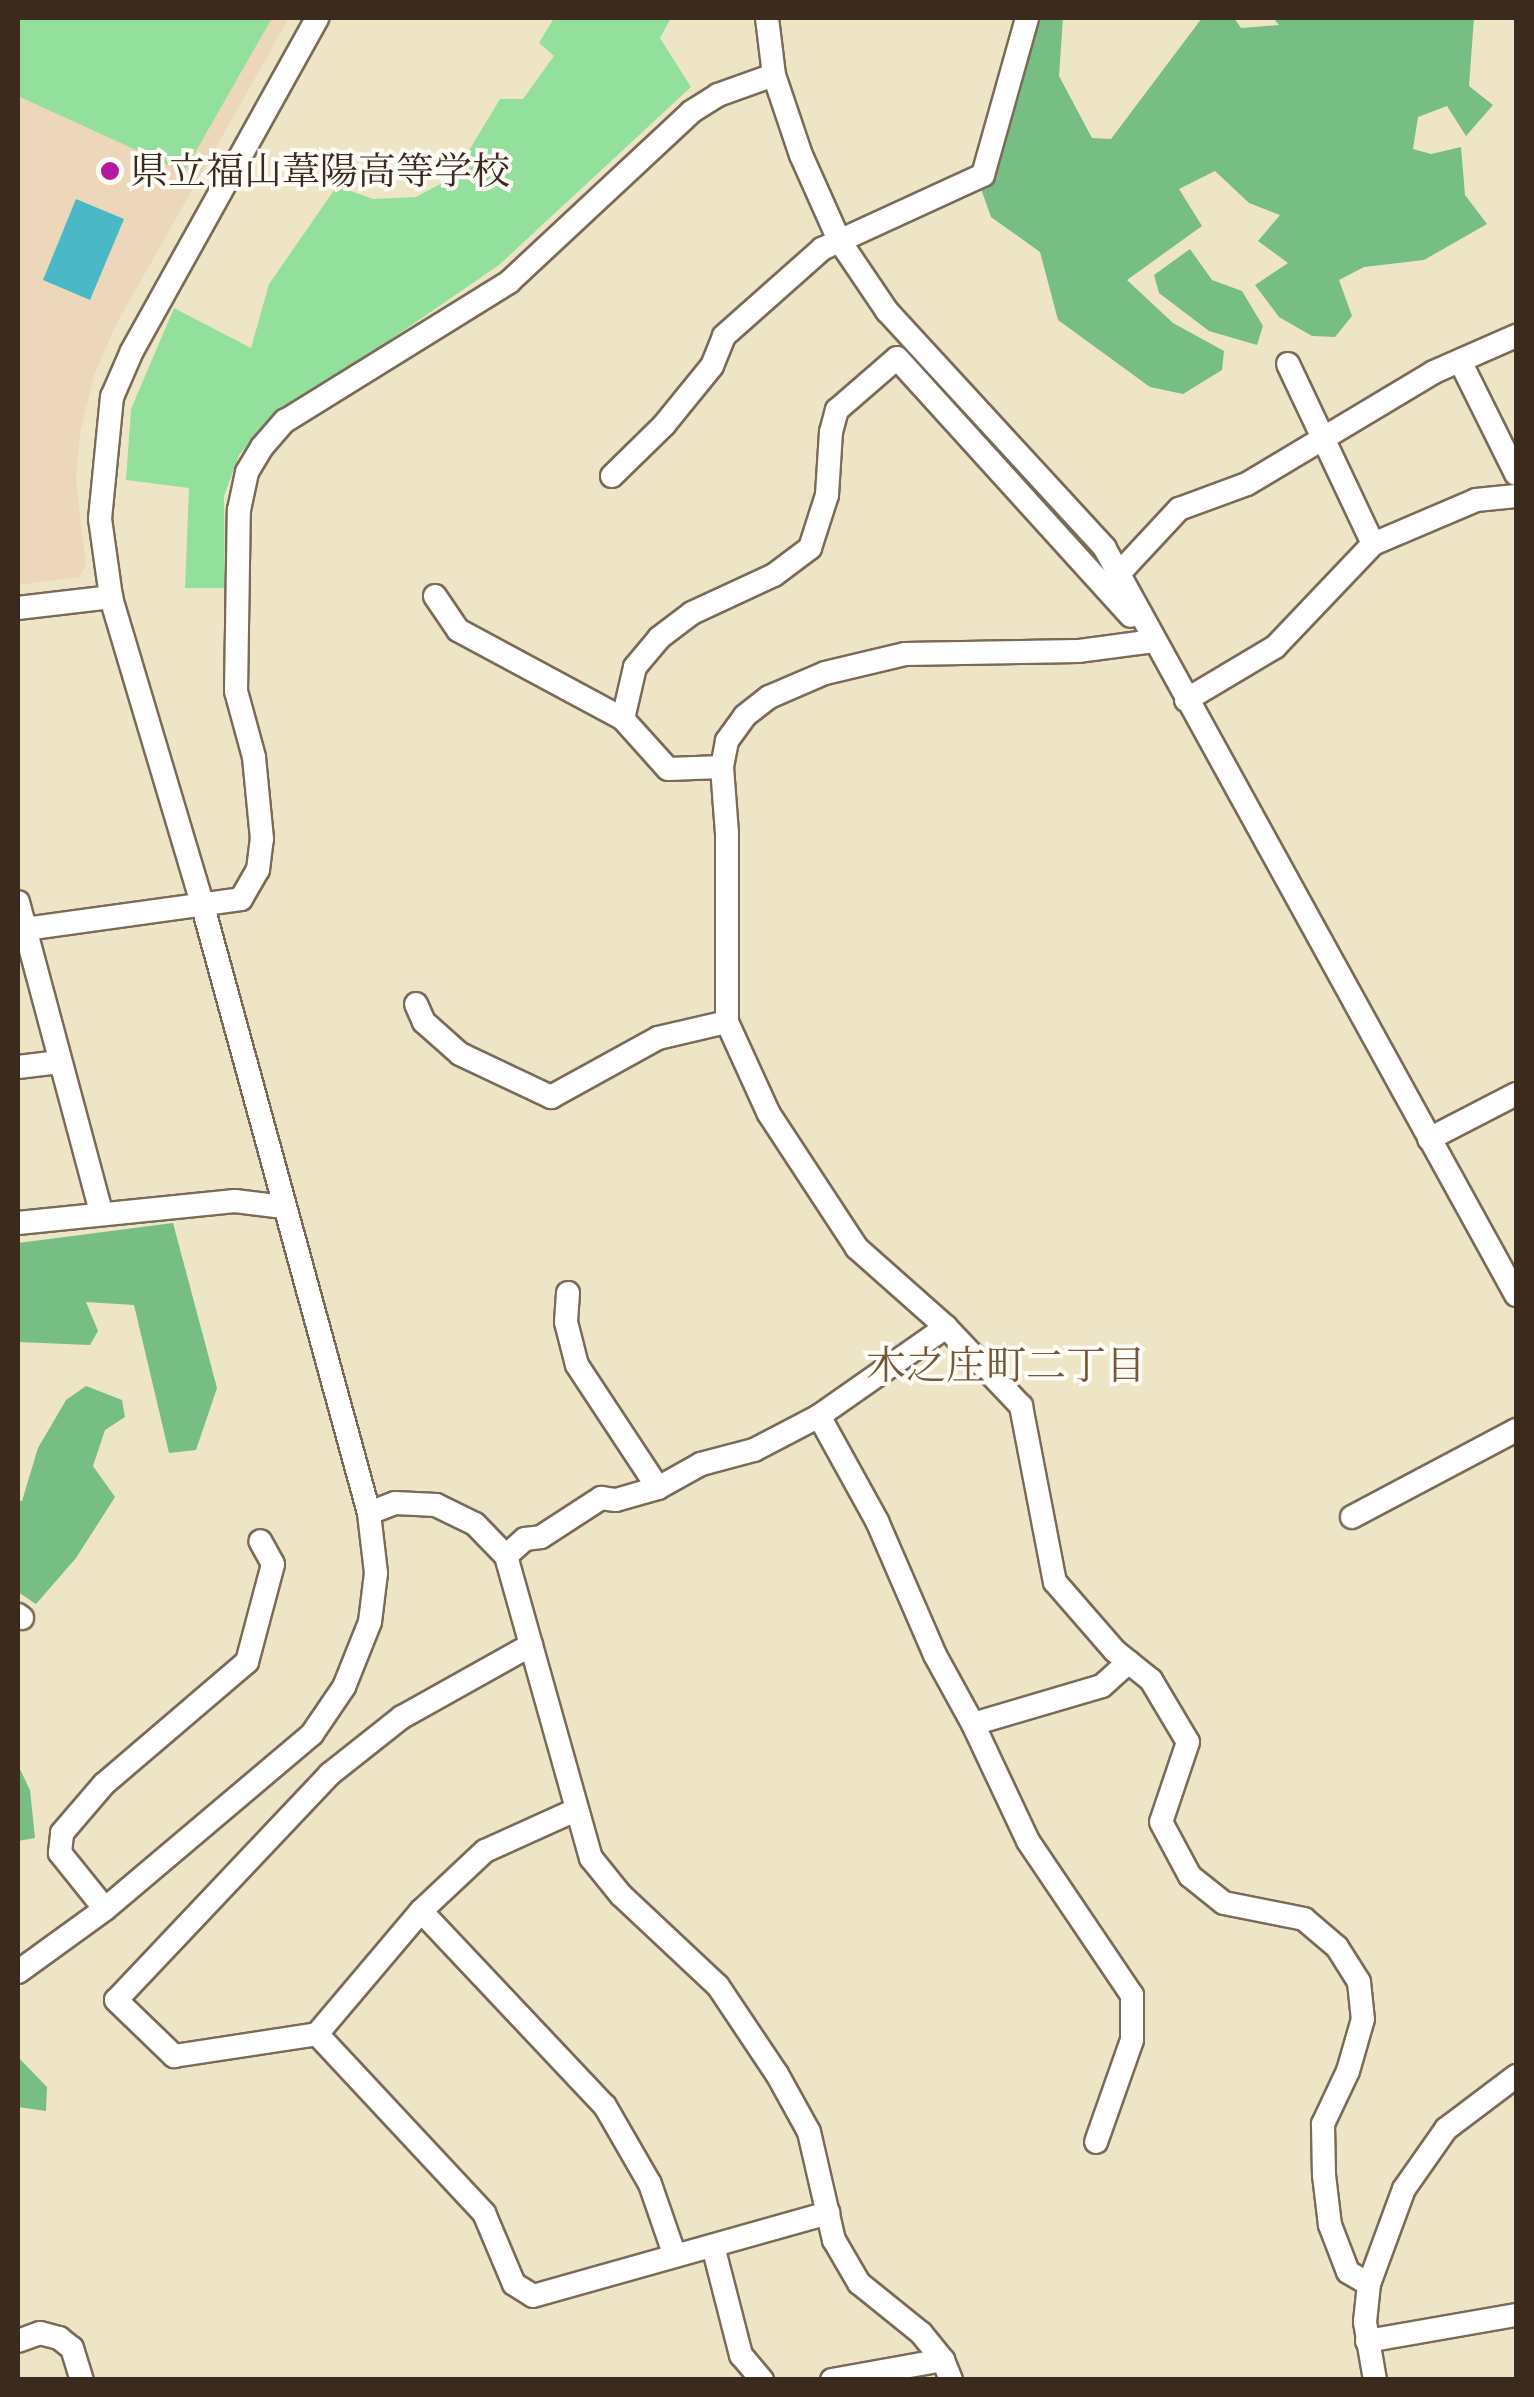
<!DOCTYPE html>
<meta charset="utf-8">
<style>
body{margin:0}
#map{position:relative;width:1534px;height:2397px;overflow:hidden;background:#eee5c7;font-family:"EB Garamond","Noto Serif JP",serif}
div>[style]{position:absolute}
.built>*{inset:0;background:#edd7bb}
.green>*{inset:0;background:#93e09d}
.forest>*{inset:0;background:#76be84}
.water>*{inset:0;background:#4bb8c7}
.roads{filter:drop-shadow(2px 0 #7a6b59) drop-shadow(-2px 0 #7a6b59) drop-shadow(0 2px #7a6b59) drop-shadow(0 -2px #7a6b59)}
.minor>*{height:22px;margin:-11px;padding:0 11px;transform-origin:11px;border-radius:11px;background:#fff}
.dots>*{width:28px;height:28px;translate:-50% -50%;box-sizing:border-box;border:5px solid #fdfcf7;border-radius:50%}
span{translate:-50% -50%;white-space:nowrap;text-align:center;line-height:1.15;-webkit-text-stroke:8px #fdfcf7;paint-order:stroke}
.poi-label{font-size:38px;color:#3b2a1e}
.left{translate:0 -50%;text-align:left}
.neighbourhood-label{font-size:40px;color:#75583a}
.frame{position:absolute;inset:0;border:20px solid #3b2a1e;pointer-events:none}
</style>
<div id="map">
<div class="built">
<div style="clip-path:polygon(18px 18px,289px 18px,116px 325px,95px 373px,80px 433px,76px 480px,86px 567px,79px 577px,18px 585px)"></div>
</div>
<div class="green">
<div style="clip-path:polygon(18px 18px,272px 18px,184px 172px,18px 96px)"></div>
<div style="clip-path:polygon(554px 18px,671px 18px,660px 38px,691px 87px,499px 265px,262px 428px,239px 455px,224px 496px,225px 588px,185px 588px,189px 488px,126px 480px,131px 409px,174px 308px,251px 348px,269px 284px,337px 186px,373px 199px,416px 197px,453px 177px,500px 99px,523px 99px,554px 56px,539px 43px)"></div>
</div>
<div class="forest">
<div style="clip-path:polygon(1032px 18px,1063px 18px,1059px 76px,1092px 138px,1111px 139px,1202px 18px,1234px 18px,1241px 28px,1279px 25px,1273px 18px,1474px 18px,1469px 86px,1493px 105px,1466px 136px,1447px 106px,1418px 117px,1413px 149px,1431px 154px,1461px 147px,1465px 195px,1487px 224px,1424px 260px,1364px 267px,1339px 280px,1352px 316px,1335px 337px,1312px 336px,1279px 317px,1255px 285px,1288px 263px,1258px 241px,1280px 215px,1249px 203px,1215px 171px,1179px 189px,1202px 226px,1127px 280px,1173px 323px,1224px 351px,1222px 370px,1183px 394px,1150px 387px,1058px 320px,1040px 252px,991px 217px,980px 186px)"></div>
<div style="clip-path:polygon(1190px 249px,1212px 280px,1242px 291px,1263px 326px,1257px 345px,1209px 331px,1159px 293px,1154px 275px)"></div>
<div style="clip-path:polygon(173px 1223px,217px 1388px,196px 1450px,169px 1453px,134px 1305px,86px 1302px,98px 1331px,90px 1345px,18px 1342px,18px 1243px)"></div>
<div style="clip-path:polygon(86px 1386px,122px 1400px,125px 1417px,105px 1430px,93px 1466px,115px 1497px,76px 1558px,36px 1604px,18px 1592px,18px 1501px,22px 1501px,38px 1448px,66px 1400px)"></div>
<div style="clip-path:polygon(18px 1765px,30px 1790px,35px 1838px,18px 1841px)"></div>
<div style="clip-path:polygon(18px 2057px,47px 2087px,46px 2111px,18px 2107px)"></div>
</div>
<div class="water">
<div style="clip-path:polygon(76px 199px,124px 219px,90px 300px,43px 280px)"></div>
</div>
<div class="roads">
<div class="minor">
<div style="left:767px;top:18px;width:57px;rotate:83deg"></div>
<div style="left:774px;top:75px;width:84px;rotate:71.4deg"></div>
<div style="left:801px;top:155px;width:93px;rotate:65.9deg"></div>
<div style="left:839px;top:240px;width:86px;rotate:55.9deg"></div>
<div style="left:887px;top:311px;width:321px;rotate:47.4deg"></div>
<div style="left:1104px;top:547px;width:854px;rotate:61.15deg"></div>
<div style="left:1460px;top:361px;width:126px;rotate:63.6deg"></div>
<div style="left:1288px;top:364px;width:199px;rotate:64.7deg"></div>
<div style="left:612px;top:476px;width:73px;rotate:-44.4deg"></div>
<div style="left:664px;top:425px;width:76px;rotate:-50.9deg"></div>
<div style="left:712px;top:366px;width:32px;rotate:-68deg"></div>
<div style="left:724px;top:336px;width:131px;rotate:-41.6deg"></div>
<div style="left:822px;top:249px;width:177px;rotate:-24.7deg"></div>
<div style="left:983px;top:175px;width:163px;rotate:-74.3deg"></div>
<div style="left:1111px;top:582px;width:100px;rotate:-47deg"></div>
<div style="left:1179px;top:509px;width:72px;rotate:-20.2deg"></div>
<div style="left:1247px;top:484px;width:218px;rotate:-30.9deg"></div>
<div style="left:1434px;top:372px;width:90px;rotate:-23.7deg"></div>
<div style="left:435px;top:596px;width:41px;rotate:55.9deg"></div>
<div style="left:458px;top:630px;width:187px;rotate:28.3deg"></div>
<div style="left:623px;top:719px;width:67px;rotate:48deg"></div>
<div style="left:668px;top:769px;width:54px;rotate:-2.1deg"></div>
<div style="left:18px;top:608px;width:94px;rotate:-6.7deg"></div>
<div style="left:1154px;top:641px;width:77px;rotate:172.5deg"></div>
<div style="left:1078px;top:651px;width:173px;rotate:179deg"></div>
<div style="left:905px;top:654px;width:82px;rotate:166.6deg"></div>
<div style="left:825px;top:673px;width:61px;rotate:156.8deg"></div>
<div style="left:769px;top:697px;width:31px;rotate:142deg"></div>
<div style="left:745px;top:716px;width:31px;rotate:126deg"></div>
<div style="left:727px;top:741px;width:26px;rotate:101deg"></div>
<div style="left:722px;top:767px;width:66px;rotate:85.7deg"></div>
<div style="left:727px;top:833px;width:189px;rotate:90deg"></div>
<div style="left:727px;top:1022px;width:101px;rotate:65.5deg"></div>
<div style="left:769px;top:1114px;width:160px;rotate:56.7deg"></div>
<div style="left:857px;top:1248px;width:119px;rotate:41.6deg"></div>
<div style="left:946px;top:1327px;width:109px;rotate:46.5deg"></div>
<div style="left:1021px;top:1406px;width:179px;rotate:79.1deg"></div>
<div style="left:1055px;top:1582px;width:91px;rotate:49deg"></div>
<div style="left:1115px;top:1651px;width:46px;rotate:38.9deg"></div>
<div style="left:1151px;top:1680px;width:72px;rotate:59.2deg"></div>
<div style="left:1188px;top:1742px;width:84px;rotate:108.6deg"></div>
<div style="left:1161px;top:1822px;width:61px;rotate:61.8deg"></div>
<div style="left:1190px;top:1876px;width:43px;rotate:38.5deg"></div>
<div style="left:1224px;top:1903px;width:82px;rotate:11.3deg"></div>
<div style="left:1304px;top:1919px;width:43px;rotate:40.3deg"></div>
<div style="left:1337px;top:1947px;width:41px;rotate:57.8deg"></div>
<div style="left:1359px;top:1982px;width:37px;rotate:84deg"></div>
<div style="left:1363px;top:2019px;width:54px;rotate:106.1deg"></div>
<div style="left:1348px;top:2071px;width:59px;rotate:115.3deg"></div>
<div style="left:1323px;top:2124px;width:51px;rotate:88.9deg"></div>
<div style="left:1324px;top:2175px;width:50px;rotate:83.2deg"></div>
<div style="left:1330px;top:2225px;width:50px;rotate:69deg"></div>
<div style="left:1348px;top:2272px;width:24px;rotate:30deg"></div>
<div style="left:1186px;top:700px;width:104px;rotate:-30.8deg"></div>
<div style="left:1275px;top:647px;width:142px;rotate:-46.4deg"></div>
<div style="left:1373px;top:544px;width:112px;rotate:-23.1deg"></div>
<div style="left:1476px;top:500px;width:40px;rotate:-5.7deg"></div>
<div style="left:623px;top:719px;width:53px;rotate:-77deg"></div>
<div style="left:635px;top:667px;width:38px;rotate:-50deg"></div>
<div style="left:659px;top:638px;width:41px;rotate:-37.1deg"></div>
<div style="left:692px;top:613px;width:90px;rotate:-24.9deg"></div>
<div style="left:774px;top:575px;width:45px;rotate:-36.9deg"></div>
<div style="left:810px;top:548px;width:56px;rotate:-72.2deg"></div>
<div style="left:827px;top:495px;width:63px;rotate:-86.4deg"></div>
<div style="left:831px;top:432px;width:23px;rotate:-75deg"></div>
<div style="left:837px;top:410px;width:79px;rotate:-40.9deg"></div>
<div style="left:897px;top:358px;width:348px;rotate:47.8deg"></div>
<div style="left:18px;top:902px;width:320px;rotate:75deg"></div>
<div style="left:18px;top:930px;width:225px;rotate:-7.9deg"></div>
<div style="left:241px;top:899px;width:34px;rotate:-60deg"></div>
<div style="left:258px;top:870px;width:31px;rotate:-83deg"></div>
<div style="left:262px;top:839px;width:82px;rotate:-95.6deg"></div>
<div style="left:254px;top:757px;width:68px;rotate:-105.3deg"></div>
<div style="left:236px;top:691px;width:181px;rotate:-89.1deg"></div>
<div style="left:239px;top:510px;width:39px;rotate:-78deg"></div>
<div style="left:247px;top:472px;width:29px;rotate:-59deg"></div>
<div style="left:262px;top:447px;width:35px;rotate:-49deg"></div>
<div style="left:285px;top:421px;width:264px;rotate:-31.8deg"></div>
<div style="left:509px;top:282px;width:249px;rotate:-43deg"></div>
<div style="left:691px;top:112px;width:32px;rotate:-32deg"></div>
<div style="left:718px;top:95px;width:59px;rotate:-19.7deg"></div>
<div style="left:416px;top:1004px;width:20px;rotate:66deg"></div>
<div style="left:424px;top:1022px;width:48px;rotate:41.6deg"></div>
<div style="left:460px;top:1054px;width:101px;rotate:25.3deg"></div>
<div style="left:551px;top:1097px;width:122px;rotate:-28.9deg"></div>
<div style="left:658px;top:1038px;width:71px;rotate:-13.1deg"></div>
<div style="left:18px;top:1067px;width:42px;rotate:-6.8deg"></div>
<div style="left:1429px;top:1139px;width:98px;rotate:-27.3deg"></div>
<div style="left:18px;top:1223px;width:218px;rotate:-5.8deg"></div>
<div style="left:235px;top:1201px;width:49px;rotate:7deg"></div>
<div style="left:568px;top:1293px;width:29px;rotate:94deg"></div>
<div style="left:566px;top:1322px;width:44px;rotate:75.7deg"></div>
<div style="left:577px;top:1365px;width:147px;rotate:56.6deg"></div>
<div style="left:819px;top:1416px;width:120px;rotate:61.1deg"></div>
<div style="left:877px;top:1521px;width:146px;rotate:66.6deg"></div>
<div style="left:935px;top:1655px;width:79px;rotate:61.2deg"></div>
<div style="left:973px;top:1724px;width:129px;rotate:64.8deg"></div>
<div style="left:1028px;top:1841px;width:186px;rotate:56deg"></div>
<div style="left:1132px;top:1995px;width:45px;rotate:90deg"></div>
<div style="left:1132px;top:2040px;width:108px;rotate:109.4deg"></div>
<div style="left:369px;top:1513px;width:28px;rotate:-21deg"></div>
<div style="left:395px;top:1503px;width:41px;rotate:2.8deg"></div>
<div style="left:436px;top:1505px;width:43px;rotate:26deg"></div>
<div style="left:475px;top:1524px;width:45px;rotate:45.9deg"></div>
<div style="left:506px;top:1556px;width:314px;rotate:74.3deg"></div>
<div style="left:591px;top:1858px;width:48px;rotate:51deg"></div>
<div style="left:621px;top:1895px;width:133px;rotate:43.2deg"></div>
<div style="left:718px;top:1986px;width:106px;rotate:56.2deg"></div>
<div style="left:777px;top:2074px;width:66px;rotate:61.1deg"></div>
<div style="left:809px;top:2132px;width:111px;rotate:77deg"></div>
<div style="left:834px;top:2240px;width:50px;rotate:59.8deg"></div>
<div style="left:859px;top:2283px;width:80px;rotate:38.9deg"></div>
<div style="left:921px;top:2333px;width:35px;rotate:51deg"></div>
<div style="left:943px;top:2360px;width:22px;rotate:68deg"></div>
<div style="left:1352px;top:1517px;width:186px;rotate:-27.9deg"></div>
<div style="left:506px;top:1556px;width:25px;rotate:-42deg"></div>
<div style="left:525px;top:1539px;width:16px;rotate:-7deg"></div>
<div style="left:541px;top:1537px;width:72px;rotate:-33deg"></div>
<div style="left:601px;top:1498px;width:15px;rotate:8deg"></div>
<div style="left:616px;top:1500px;width:44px;rotate:-15.9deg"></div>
<div style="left:658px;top:1488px;width:49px;rotate:-29.2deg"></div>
<div style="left:701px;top:1464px;width:55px;rotate:-14.8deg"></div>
<div style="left:754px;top:1450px;width:73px;rotate:-27.6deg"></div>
<div style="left:819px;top:1416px;width:155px;rotate:-35deg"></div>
<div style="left:18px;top:1615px;width:5px;rotate:37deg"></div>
<div style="left:531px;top:1645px;width:148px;rotate:150.8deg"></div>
<div style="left:402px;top:1717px;width:92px;rotate:141.6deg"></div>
<div style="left:330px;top:1774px;width:311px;rotate:133.4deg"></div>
<div style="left:116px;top:2000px;width:81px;rotate:44deg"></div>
<div style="left:174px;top:2056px;width:145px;rotate:-8.7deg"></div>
<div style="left:317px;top:2034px;width:245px;rotate:47deg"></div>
<div style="left:484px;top:2213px;width:77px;rotate:67.1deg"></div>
<div style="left:514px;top:2284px;width:22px;rotate:32deg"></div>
<div style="left:533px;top:2296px;width:307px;rotate:-15.7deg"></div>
<div style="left:973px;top:1724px;width:134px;rotate:-16.4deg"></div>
<div style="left:1102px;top:1686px;width:36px;rotate:-42deg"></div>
<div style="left:105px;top:1909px;width:72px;rotate:-128.8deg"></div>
<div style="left:60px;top:1853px;width:20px;rotate:-84deg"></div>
<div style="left:62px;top:1833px;width:65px;rotate:-49.4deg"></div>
<div style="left:104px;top:1784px;width:188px;rotate:-40.5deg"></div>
<div style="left:247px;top:1662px;width:101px;rotate:-75.1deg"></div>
<div style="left:273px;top:1564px;width:26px;rotate:-119deg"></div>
<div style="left:421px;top:1911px;width:268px;rotate:46.7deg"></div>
<div style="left:605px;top:2106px;width:90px;rotate:60deg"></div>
<div style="left:650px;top:2184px;width:76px;rotate:70.9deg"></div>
<div style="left:18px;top:1972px;width:107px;rotate:-35.9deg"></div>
<div style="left:105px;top:1909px;width:271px;rotate:-40.2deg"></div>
<div style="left:312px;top:1734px;width:57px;rotate:-55.8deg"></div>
<div style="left:344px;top:1687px;width:70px;rotate:-68.2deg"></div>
<div style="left:370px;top:1622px;width:49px;rotate:-83deg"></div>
<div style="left:376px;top:1573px;width:60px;rotate:-96.7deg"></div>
<div style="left:369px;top:1513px;width:632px;rotate:-105.31deg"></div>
<div style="left:202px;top:903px;width:319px;rotate:-106.6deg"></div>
<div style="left:111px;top:597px;width:79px;rotate:-98deg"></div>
<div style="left:100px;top:519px;width:123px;rotate:-84.4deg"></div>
<div style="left:112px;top:397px;width:50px;rotate:-66.5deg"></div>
<div style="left:132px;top:351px;width:381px;rotate:-60.9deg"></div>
<div style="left:317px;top:2034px;width:161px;rotate:-49.8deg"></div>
<div style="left:421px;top:1911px;width:88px;rotate:-43.2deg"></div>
<div style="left:485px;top:1851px;width:100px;rotate:-24.3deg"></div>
<div style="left:713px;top:2246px;width:113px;rotate:75.6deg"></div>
<div style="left:741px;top:2355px;width:33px;rotate:50deg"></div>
<div style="left:18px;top:2341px;width:23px;rotate:-20deg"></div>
<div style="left:40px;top:2333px;width:20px;rotate:15deg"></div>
<div style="left:59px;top:2338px;width:16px;rotate:38deg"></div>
<div style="left:72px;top:2348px;width:34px;rotate:73deg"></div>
<div style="left:1367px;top:2341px;width:151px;rotate:-9.9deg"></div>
<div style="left:832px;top:2380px;width:113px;rotate:-10.2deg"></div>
<div style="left:1375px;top:2380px;width:59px;rotate:-99.8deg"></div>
<div style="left:1365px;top:2322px;width:38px;rotate:-84deg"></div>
<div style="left:1369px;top:2284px;width:101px;rotate:-69.8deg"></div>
<div style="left:1404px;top:2189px;width:73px;rotate:-55deg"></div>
<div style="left:1446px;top:2129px;width:88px;rotate:-37.1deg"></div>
</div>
</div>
<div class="dots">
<div style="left:110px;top:171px;background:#b5179e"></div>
</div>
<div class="poi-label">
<span class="left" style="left:130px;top:171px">県立福山葦陽高等学校</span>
</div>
<div class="neighbourhood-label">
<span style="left:1006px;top:1365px">木之庄町二丁目</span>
</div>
<div class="frame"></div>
</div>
